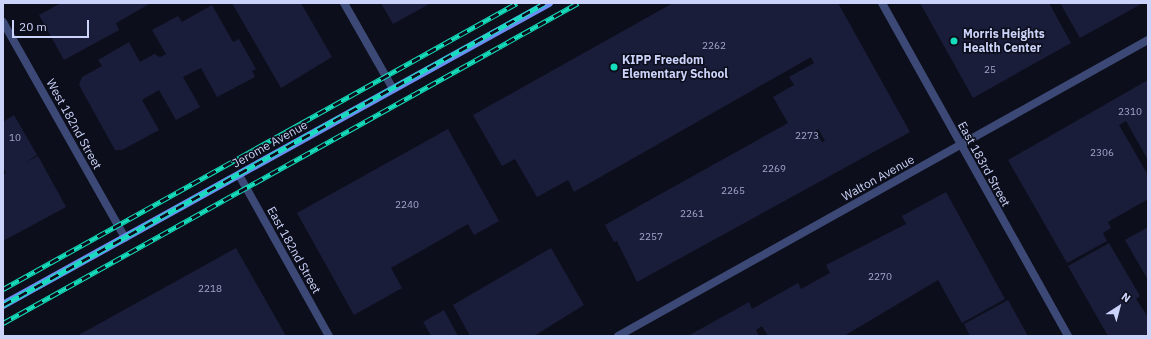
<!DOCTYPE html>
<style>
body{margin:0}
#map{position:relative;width:1151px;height:339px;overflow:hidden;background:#0d0e1b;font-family:"IBM Plex Sans",sans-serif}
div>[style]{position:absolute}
.building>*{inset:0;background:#1a1d3a}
.minor>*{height:8px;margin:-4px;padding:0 4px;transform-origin:4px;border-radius:4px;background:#3c4976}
.secondary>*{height:8px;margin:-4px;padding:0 4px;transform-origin:4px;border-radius:4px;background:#6b8cf2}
.rail>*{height:4.5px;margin-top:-2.25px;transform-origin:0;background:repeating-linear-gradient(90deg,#0d0e1b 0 9px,#14debc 0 18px);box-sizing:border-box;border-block:1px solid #14debc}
.dots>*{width:11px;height:11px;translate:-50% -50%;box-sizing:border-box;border:2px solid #0d0e1b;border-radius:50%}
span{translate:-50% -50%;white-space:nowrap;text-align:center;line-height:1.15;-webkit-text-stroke:3px #0d0e1b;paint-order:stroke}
.number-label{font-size:10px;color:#9fa6ca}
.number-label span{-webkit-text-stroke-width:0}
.poi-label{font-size:12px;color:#cbd3fa;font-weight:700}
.left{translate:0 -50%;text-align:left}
.street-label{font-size:12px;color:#cbd3fa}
.frame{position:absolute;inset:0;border:4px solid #cbd3fa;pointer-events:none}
.north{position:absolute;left:1099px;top:287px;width:40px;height:40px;-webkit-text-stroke:3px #0d0e1b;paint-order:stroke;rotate:36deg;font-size:11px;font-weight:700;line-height:16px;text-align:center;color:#cbd3fa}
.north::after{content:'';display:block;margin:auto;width:14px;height:18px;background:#cbd3fa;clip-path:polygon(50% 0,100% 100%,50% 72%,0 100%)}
.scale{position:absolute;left:12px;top:20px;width:77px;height:18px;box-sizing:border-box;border:2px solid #cbd3fa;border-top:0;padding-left:5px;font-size:12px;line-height:14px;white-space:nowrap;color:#cbd3fa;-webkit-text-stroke:3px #0d0e1b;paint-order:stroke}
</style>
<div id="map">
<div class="building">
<div style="clip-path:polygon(61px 3px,151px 3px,116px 23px,119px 30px,64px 60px,39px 15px)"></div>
<div style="clip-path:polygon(232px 3px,301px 3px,332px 57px,281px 88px)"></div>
<div style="clip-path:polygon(381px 3px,431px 3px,393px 24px)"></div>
<div style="clip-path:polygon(evenodd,673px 3px,838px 3px,910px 132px,637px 282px,617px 241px,614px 242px,605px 225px,788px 123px,773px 97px,794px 85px,789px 77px,814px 63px,811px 57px,574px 192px,568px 180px,537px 197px,515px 159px,502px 166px,473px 115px,673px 3px,818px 129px,825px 141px,822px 142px,816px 131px,818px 129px)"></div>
<div style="clip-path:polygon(920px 3px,1049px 3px,1071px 43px,973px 98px)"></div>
<div style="clip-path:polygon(1060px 3px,1143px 3px,1080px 38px)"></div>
<div style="clip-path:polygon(212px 5px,233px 42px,239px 39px,256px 69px,252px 71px,255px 77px,217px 97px,201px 68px,183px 77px,200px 107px,176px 120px,159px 90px,142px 100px,159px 130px,122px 150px,115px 150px,79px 85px,82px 77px,102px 66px,98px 60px,129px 42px,140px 62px,154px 54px,160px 57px,166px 54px,152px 30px,178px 16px,182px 22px)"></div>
<div style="clip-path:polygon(1148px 80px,1148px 160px,1126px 121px,1119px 125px,1148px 175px,1148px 199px,1108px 222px,1111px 228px,1103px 233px,1107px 241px,1067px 263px,1008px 160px)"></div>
<div style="clip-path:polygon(14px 115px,37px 155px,26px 162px,38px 156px,66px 207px,3px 241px,3px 175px,6px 173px,3px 168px,3px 122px)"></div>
<div style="clip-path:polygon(448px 129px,499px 221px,474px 235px,468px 224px,391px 268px,402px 288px,354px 315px,297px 213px)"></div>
<div style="clip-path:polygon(946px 192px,1005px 299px,962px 323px,938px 280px,844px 336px,768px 336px,762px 326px,756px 330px,759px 336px,688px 336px,749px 302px,752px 309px,798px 283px,801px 289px,830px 273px,826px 265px,906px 224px,902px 216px)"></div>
<div style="clip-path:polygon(1148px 227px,1148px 280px,1125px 240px)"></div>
<div style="clip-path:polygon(1109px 243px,1140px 296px,1136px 299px,1148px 317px,1148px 336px,1108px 336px,1068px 266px)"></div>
<div style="clip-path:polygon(236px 248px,286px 336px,77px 336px,86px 331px)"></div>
<div style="clip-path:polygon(551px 248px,584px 305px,534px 336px,470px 336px,453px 305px)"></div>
<div style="clip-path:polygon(1008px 300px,1028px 336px,970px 336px,964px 324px)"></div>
<div style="clip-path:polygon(444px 310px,458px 336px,431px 336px,423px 322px)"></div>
</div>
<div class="minor">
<div style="left:344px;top:3px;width:99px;rotate:60.3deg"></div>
<div style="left:882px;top:3px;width:381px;rotate:60.8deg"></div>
<div style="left:3px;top:22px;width:248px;rotate:60.5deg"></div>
<div style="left:239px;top:175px;width:184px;rotate:60.8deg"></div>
<div style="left:618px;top:336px;width:607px;rotate:-29.18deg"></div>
</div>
<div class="secondary">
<div style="left:3px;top:305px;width:624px;rotate:-28.95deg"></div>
</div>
<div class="rail">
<div style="left:3px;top:289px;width:588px;rotate:-29.09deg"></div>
<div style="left:3px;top:305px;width:620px;rotate:-29.13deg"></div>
<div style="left:3px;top:323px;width:658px;rotate:-29.1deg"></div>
</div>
<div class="dots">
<div style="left:954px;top:41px;background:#14debc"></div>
<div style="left:614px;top:67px;background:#14debc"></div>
</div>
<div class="number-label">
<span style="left:714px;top:46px">2262</span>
<span style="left:990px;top:70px">25</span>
<span style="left:1130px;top:112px">2310</span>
<span style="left:807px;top:136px">2273</span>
<span style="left:15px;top:138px">10</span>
<span style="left:1102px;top:153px">2306</span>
<span style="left:774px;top:169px">2269</span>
<span style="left:733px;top:191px">2265</span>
<span style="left:407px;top:205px">2240</span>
<span style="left:692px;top:214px">2261</span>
<span style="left:651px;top:237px">2257</span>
<span style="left:880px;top:277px">2270</span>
<span style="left:210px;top:289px">2218</span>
</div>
<div class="poi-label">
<span class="left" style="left:963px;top:41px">Morris Heights<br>Health Center</span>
<span class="left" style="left:622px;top:67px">KIPP Freedom<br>Elementary School</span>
</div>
<div class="street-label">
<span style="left:74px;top:124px;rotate:61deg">West 182nd Street</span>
<span style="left:270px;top:144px;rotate:-29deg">Jerome Avenue</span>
<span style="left:984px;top:164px;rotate:61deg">East 183rd Street</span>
<span style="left:878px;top:178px;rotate:-29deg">Walton Avenue</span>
<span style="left:294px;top:250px;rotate:61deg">East 182nd Street</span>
</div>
<div class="frame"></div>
<div class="north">N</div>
<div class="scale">20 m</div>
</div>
